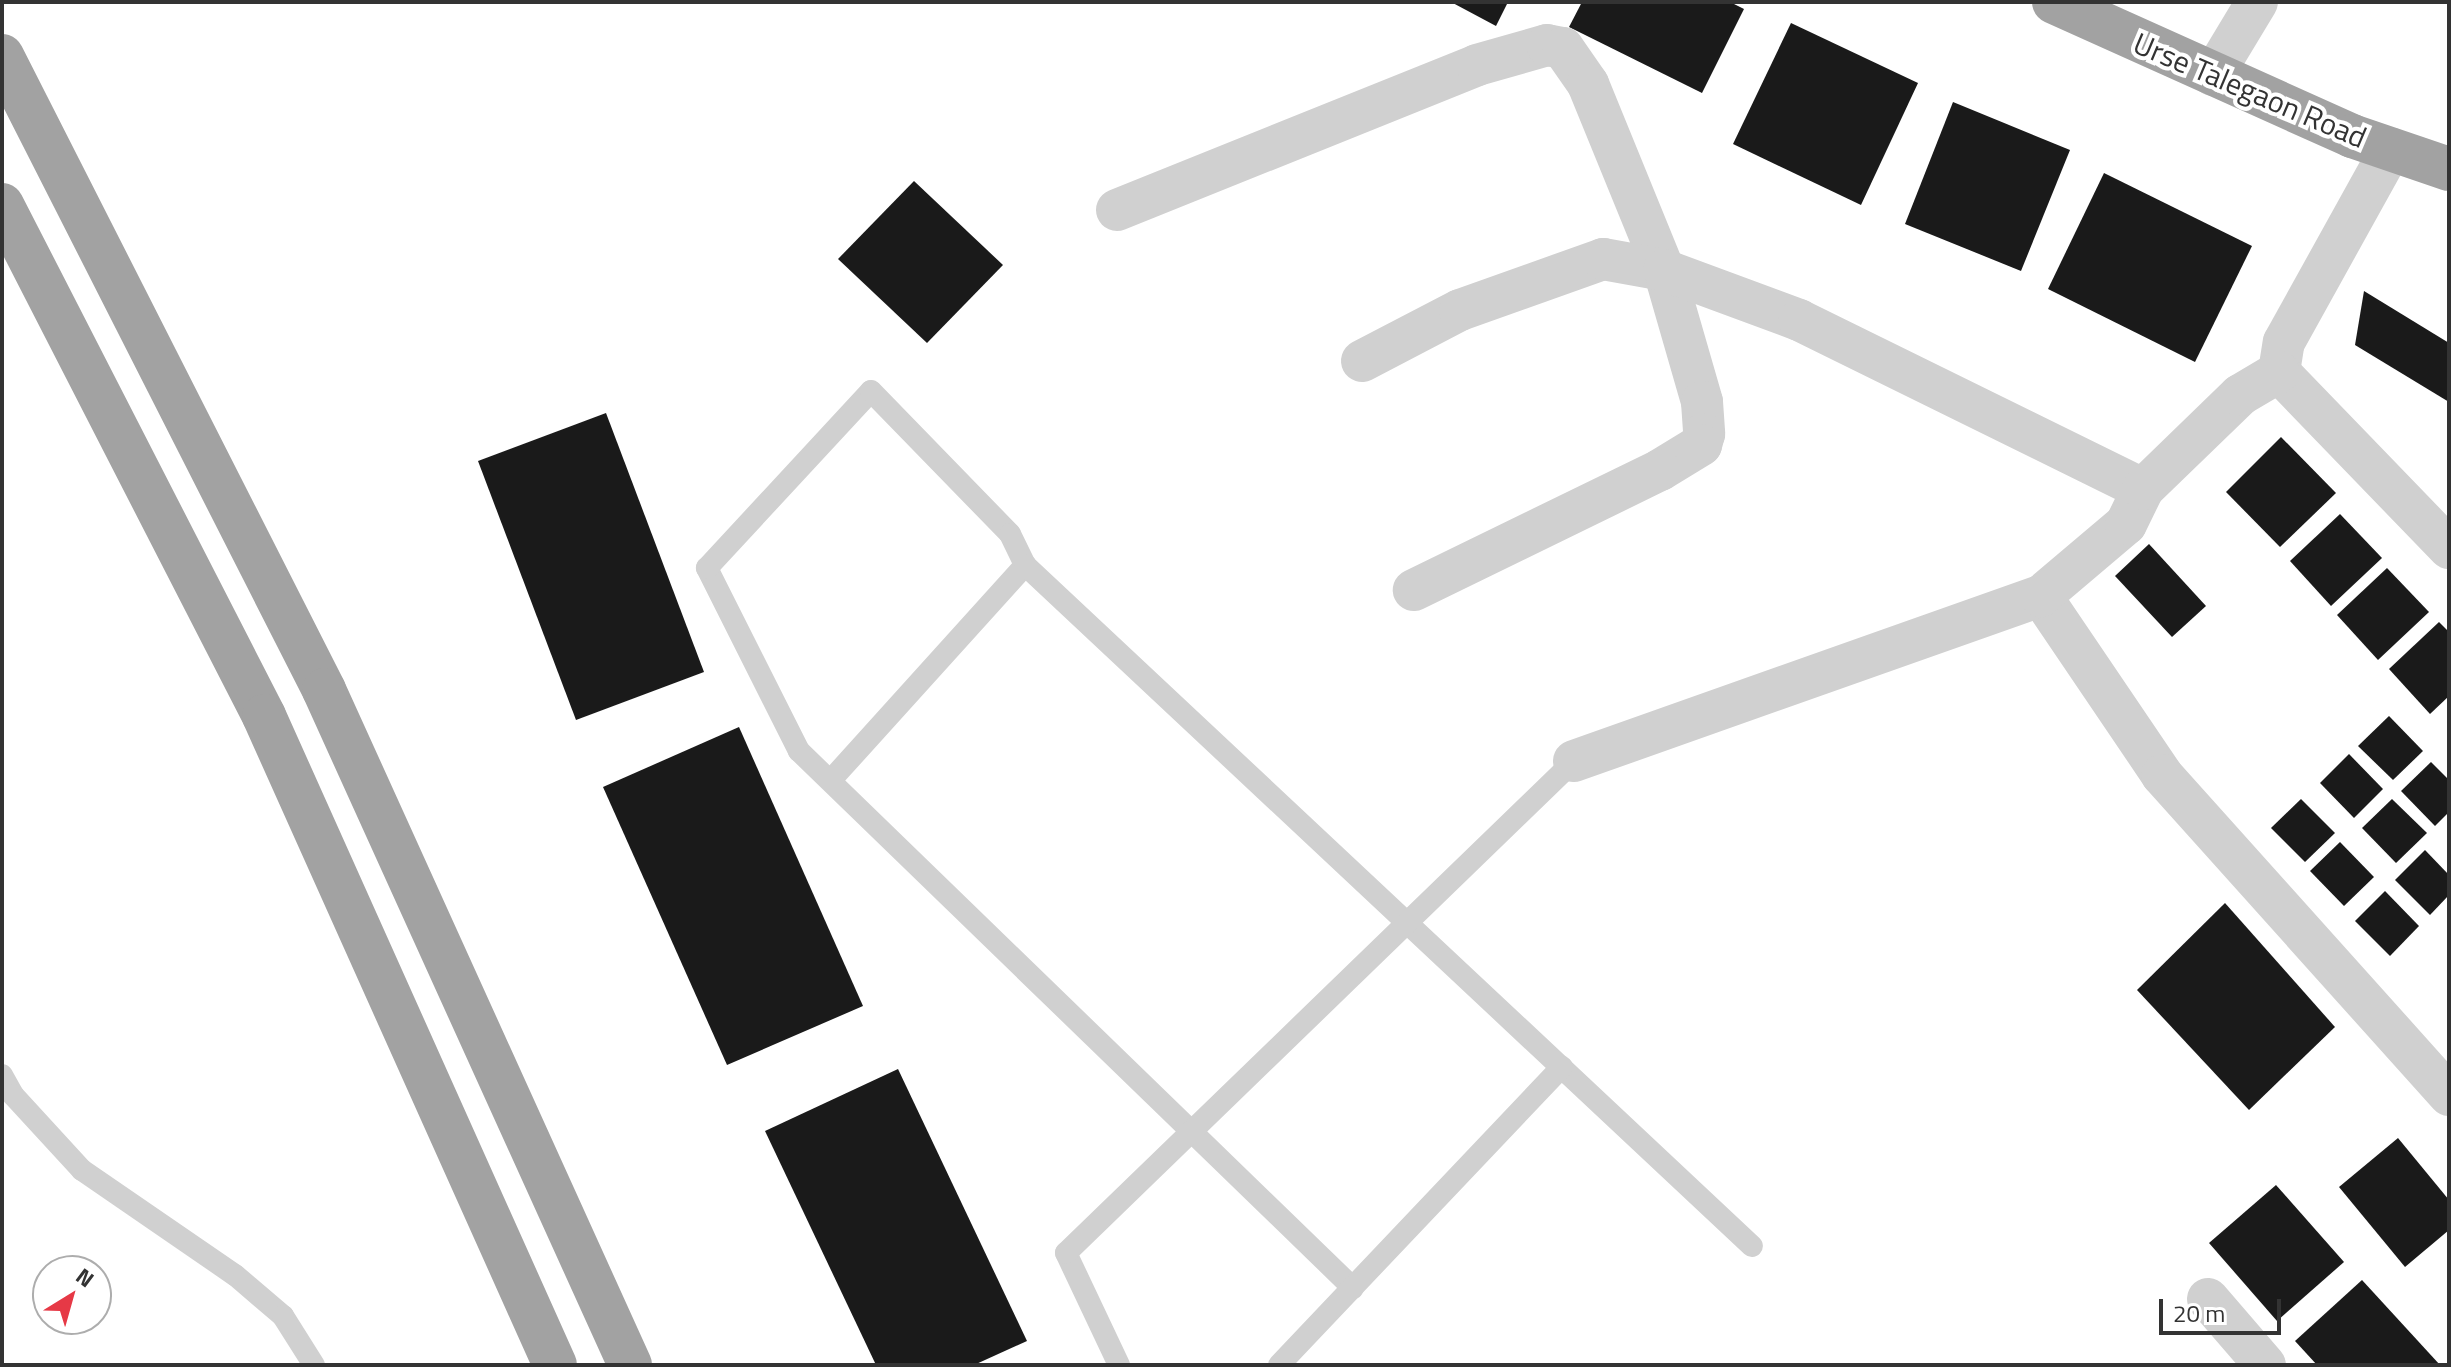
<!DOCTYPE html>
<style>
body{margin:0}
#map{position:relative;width:2451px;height:1367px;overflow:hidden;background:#fff;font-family:"Titillium Web",sans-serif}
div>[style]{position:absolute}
.building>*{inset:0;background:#1a1a1a}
.service>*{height:22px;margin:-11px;padding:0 11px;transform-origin:11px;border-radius:11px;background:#d0d0d0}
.minor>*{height:42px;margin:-21px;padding:0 21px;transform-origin:21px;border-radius:21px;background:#d0d0d0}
.trunk>*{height:44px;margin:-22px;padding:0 22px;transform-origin:22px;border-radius:22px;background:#a2a2a2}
span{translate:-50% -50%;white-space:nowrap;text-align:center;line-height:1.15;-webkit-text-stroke:8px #fff;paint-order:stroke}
.street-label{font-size:30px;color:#333}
.frame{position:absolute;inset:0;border:4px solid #333;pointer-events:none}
.north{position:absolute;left:32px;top:1255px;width:80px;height:80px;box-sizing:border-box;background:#fff;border:2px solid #adadad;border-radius:50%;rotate:37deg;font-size:22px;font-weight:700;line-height:32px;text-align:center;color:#333}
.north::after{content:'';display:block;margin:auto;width:28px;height:36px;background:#e63946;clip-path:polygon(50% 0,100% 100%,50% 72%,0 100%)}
.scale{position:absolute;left:2159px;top:1299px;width:122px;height:36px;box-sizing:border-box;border:4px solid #333;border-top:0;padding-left:10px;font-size:24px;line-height:28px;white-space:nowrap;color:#333;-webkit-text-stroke:6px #fff;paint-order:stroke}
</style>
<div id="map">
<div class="building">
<div style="clip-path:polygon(1451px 2px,1508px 2px,1496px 26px)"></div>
<div style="clip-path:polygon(1582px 2px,1730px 2px,1744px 9px,1702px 93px,1569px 27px)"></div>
<div style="clip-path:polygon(1791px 23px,1918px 83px,1861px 205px,1733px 144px)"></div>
<div style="clip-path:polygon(1953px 102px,2070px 150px,2021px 271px,1905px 224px)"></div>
<div style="clip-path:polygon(2104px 173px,2252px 246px,2195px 362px,2048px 289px)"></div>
<div style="clip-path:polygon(914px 181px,1003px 265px,927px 343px,838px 259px)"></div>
<div style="clip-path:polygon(2364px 291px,2449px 343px,2449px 402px,2355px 345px)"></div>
<div style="clip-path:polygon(606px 413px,704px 672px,576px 720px,478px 461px)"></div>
<div style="clip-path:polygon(2281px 437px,2336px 493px,2280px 547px,2226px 492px)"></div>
<div style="clip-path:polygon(2340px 514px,2382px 558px,2331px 606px,2290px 561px)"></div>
<div style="clip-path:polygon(2149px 544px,2206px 606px,2172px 637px,2115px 576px)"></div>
<div style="clip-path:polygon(2387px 568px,2429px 612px,2378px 660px,2337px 615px)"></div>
<div style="clip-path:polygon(2439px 622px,2449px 632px,2449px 696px,2430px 714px,2389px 669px)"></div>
<div style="clip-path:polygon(2389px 716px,2423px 751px,2393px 780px,2358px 746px)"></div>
<div style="clip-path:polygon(739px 727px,863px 1006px,727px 1065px,603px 787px)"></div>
<div style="clip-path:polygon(2349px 754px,2383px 789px,2354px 818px,2320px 783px)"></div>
<div style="clip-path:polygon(2431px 762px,2449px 780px,2449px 812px,2435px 826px,2401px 791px)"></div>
<div style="clip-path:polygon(2301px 799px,2335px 833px,2305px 862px,2271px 828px)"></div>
<div style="clip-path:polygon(2392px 799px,2427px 833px,2396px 863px,2362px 828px)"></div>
<div style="clip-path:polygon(2340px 842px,2374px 877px,2344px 906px,2310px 871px)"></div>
<div style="clip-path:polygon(2425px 850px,2449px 875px,2449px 895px,2430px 915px,2395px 880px)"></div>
<div style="clip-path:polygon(2385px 891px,2419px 926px,2390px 956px,2355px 921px)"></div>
<div style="clip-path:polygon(2225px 903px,2335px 1027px,2249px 1110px,2137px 990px)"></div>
<div style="clip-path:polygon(898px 1069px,1027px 1341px,974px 1365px,876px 1365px,765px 1131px)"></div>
<div style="clip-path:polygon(2398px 1138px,2449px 1200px,2449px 1230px,2405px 1267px,2339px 1187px)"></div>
<div style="clip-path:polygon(2276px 1185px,2344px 1262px,2277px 1321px,2209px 1243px)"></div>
<div style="clip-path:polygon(2362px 1280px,2440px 1365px,2317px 1365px,2295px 1341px)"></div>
</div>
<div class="service">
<div style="left:831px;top:780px;width:290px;rotate:-47.9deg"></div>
<div style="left:2px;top:1075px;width:23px;rotate:61deg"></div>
<div style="left:13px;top:1095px;width:102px;rotate:47.4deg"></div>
<div style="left:82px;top:1170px;width:186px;rotate:34.5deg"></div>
<div style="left:235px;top:1275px;width:63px;rotate:40.5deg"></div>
<div style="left:283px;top:1316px;width:58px;rotate:57.7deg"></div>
<div style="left:1353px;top:1288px;width:772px;rotate:-135.89deg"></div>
<div style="left:799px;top:751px;width:205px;rotate:-116.7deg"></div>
<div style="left:707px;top:568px;width:241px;rotate:-47.2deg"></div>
<div style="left:871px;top:391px;width:199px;rotate:45.8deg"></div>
<div style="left:1010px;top:534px;width:34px;rotate:64deg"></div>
<div style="left:1025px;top:565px;width:996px;rotate:43.13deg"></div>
<div style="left:1119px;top:1365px;width:124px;rotate:-115.3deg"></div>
<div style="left:1066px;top:1253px;width:707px;rotate:-44.08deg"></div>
<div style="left:1279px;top:1365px;width:411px;rotate:-46.5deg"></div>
</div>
<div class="minor">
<div style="left:2213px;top:75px;width:85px;rotate:-58.9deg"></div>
<div style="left:1117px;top:210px;width:388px;rotate:-21.9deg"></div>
<div style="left:1477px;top:65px;width:73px;rotate:-15.9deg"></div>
<div style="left:1547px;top:45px;width:16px;rotate:11deg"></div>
<div style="left:1563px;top:48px;width:44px;rotate:55.2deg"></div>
<div style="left:1588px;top:84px;width:201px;rotate:67.8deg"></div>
<div style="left:1664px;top:270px;width:137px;rotate:73.9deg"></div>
<div style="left:1702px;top:402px;width:32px;rotate:86deg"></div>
<div style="left:1704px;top:434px;width:11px;rotate:105deg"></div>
<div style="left:1701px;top:445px;width:48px;rotate:148.6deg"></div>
<div style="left:1660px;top:470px;width:274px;rotate:154deg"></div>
<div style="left:1362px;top:361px;width:110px;rotate:-27.5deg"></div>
<div style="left:1460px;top:310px;width:152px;rotate:-19.6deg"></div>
<div style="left:1603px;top:259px;width:62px;rotate:10.2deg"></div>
<div style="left:1664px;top:270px;width:144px;rotate:20.3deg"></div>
<div style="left:1799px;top:320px;width:383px;rotate:26.2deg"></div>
<div style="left:2279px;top:372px;width:30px;rotate:-81deg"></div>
<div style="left:2284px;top:342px;width:221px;rotate:-61deg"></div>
<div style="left:2279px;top:372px;width:245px;rotate:46deg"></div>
<div style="left:2041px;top:596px;width:216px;rotate:55.9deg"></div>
<div style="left:2162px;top:775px;width:430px;rotate:48.1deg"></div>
<div style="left:1574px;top:761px;width:495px;rotate:-19.5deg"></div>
<div style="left:2041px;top:596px;width:111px;rotate:-40.3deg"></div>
<div style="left:2126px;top:524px;width:39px;rotate:-64deg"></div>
<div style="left:2143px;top:489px;width:135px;rotate:-44.1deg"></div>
<div style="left:2240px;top:395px;width:45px;rotate:-30.5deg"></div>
<div style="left:2208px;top:1299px;width:87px;rotate:49.2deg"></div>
</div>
<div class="trunk">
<div style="left:2054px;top:2px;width:327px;rotate:24.2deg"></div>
<div style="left:2352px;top:136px;width:102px;rotate:18.8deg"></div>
<div style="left:2px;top:56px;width:711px;rotate:63.07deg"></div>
<div style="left:324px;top:690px;width:741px;rotate:65.61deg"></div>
<div style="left:2px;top:205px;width:574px;rotate:62.85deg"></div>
<div style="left:264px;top:716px;width:711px;rotate:65.85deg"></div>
</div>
<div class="street-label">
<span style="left:2250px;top:90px;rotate:23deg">Urse Talegaon Road</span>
</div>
<div class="frame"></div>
<div class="north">N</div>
<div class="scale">20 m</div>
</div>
